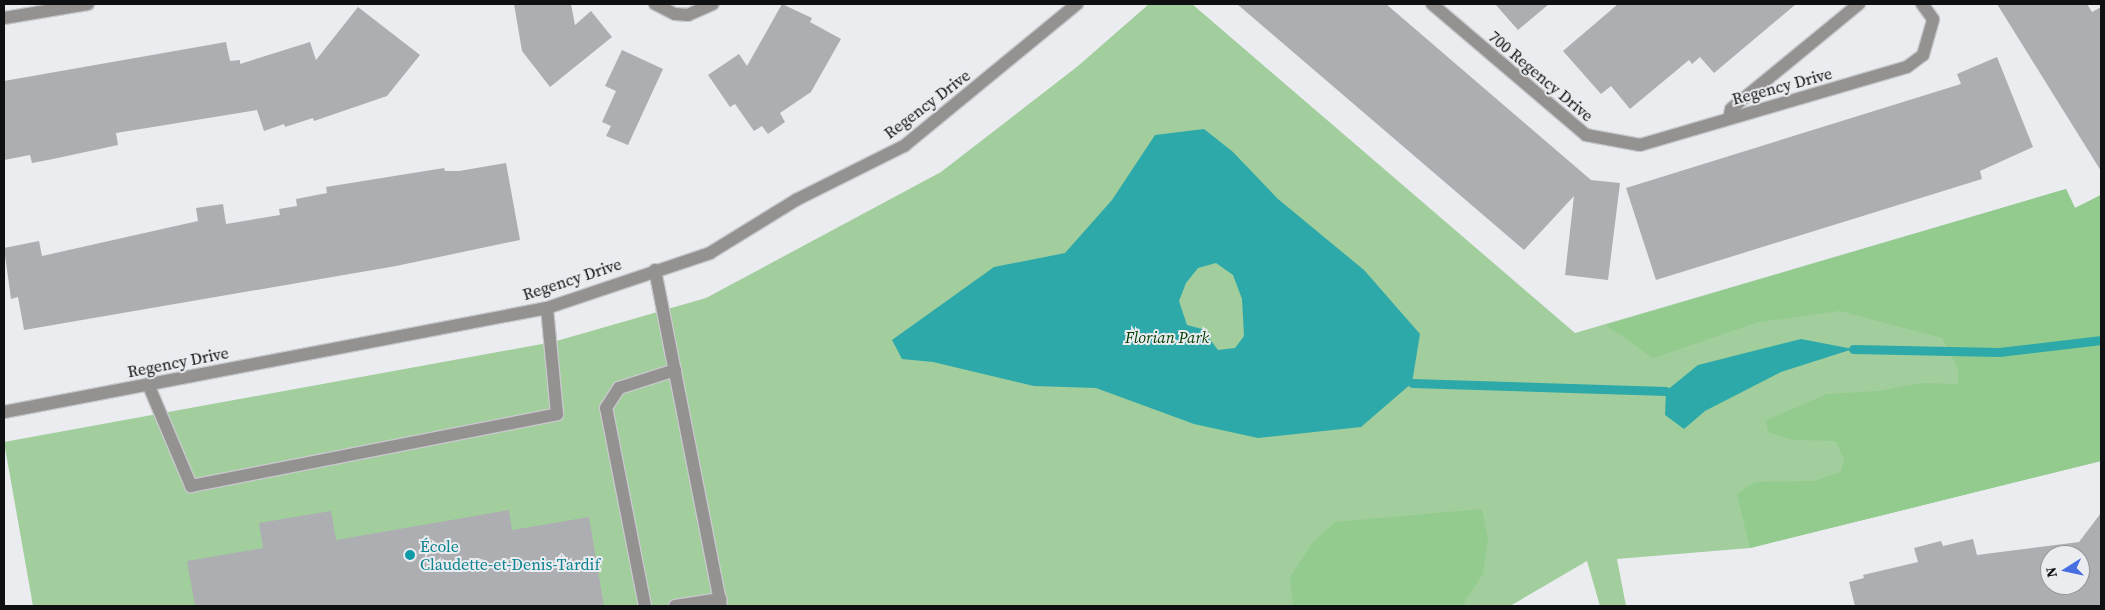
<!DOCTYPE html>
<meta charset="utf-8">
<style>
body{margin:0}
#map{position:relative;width:2105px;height:610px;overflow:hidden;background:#eaecf0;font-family:"Source Serif 4",serif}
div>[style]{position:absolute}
.green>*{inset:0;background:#a2ce9d}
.forest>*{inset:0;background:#92cb8d}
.water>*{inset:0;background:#2da9a9}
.stream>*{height:9px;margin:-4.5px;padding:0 4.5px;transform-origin:4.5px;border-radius:4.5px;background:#2da9a9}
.building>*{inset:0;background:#adaeb2}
.roads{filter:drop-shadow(1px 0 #c7c9cc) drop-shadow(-1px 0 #c7c9cc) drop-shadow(0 1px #c7c9cc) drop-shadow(0 -1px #c7c9cc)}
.minor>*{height:12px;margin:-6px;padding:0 6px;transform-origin:6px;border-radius:6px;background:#949291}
.dots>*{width:14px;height:14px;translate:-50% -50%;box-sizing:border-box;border:2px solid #eaecf0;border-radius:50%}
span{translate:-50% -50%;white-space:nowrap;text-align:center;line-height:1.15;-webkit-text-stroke:4px #eaecf0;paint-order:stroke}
.street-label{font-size:16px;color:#0f1011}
.park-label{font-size:16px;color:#013e01;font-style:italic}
.culture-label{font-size:16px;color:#0d838f}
.left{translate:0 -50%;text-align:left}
.frame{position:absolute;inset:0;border:5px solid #0f1011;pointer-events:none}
.north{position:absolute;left:2040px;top:545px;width:50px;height:50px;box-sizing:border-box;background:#eaecf0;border:1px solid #929497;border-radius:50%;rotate:260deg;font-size:14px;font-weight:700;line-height:20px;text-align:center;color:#0f1011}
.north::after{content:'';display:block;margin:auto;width:18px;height:22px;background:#466ee0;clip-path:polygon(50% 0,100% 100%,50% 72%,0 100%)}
</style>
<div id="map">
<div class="green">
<div style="clip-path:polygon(1149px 4px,1192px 4px,1575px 333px,2066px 189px,2075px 208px,2101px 195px,2101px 461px,1750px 548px,1617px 559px,1626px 606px,1600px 606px,1587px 561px,1510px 606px,33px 606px,4px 442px,553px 342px,706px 298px,941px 172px,1078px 66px)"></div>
</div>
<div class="forest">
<div style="clip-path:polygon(2066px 189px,2075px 208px,2101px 195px,2101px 461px,1750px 548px,1737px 494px,1755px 482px,1814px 481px,1841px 472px,1844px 460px,1836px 441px,1794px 440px,1768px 432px,1766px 420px,1827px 394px,1878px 391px,1923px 383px,1958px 384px,1958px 369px,1942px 338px,1840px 311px,1759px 322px,1653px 358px,1606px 325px)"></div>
<div style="clip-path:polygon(1482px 509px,1488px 540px,1483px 574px,1462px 606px,1293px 606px,1290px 577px,1312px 543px,1335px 522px)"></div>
</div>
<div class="water">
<div style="clip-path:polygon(evenodd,1204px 129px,1233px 152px,1278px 199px,1364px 270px,1420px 334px,1412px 383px,1361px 427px,1258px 438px,1194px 424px,1096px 388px,1034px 386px,933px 362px,902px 359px,892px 340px,994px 267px,1065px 253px,1112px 200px,1155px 135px,1204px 129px,1216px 263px,1233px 275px,1242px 299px,1244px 336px,1235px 348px,1218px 350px,1202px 329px,1187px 325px,1179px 301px,1186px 283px,1198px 268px,1216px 263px)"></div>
<div style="clip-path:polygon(1801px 339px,1853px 349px,1781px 372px,1705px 411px,1684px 429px,1665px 415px,1666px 391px,1698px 365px)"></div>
</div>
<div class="stream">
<div style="left:1853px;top:349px;width:146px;rotate:1.2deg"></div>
<div style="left:1999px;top:352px;width:103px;rotate:-6.7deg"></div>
<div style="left:1412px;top:383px;width:254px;rotate:1.8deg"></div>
</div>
<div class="building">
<div style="clip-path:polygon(514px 4px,571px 4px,575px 25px,591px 11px,612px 37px,550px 87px,522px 51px)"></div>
<div style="clip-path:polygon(782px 4px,812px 18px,810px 22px,841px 39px,811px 92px,780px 113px,785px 122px,768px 134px,762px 126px,754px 131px,735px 104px,730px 107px,708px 75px,739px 54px,747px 66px)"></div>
<div style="clip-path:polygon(1237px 4px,1386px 4px,1591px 180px,1620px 183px,1608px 280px,1565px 275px,1574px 196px,1524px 250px)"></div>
<div style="clip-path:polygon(1495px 4px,1549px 4px,1518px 30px)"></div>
<div style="clip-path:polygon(1618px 4px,1796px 4px,1714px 73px,1700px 57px,1692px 64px,1689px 60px,1630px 109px,1611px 86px,1601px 94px,1563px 51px)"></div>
<div style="clip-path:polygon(1997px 4px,2087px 4px,2092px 12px,2101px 7px,2101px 171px)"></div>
<div style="clip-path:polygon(358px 7px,420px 55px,387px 96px,314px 121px,313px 118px,285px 127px,284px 124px,264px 131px,257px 110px,116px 133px,118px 145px,53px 159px,32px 163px,30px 155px,4px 160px,4px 81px,226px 42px,230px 61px,240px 60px,240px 64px,310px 42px,316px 60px)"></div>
<div style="clip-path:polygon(622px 50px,663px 69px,628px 145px,606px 136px,611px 126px,602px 122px,616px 91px,605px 86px)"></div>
<div style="clip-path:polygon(1997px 57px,2033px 147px,1980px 171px,1982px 179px,1656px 280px,1626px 188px,1961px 84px,1957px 74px)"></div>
<div style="clip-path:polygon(506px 163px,520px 240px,396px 266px,24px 330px,18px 297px,11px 299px,4px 248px,39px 241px,42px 256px,198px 221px,196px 208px,223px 204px,226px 224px,280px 215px,279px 209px,297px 206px,296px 199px,327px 193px,326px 187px,444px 168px,445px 171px,459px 171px)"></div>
<div style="clip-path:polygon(509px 510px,512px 530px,589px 517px,604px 606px,195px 606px,187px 561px,263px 548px,259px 523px,331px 511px,336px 540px)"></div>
<div style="clip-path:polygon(evenodd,2101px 513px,2101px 606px,1855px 606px,1849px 582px,1864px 578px,1863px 575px,1918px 562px,1914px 548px,1941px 541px,1943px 546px,1973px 539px,1977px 555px,2079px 542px,2101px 513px,2050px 555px,2080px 555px,2080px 585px,2050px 585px,2050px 555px)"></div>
</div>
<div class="roads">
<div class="minor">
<div style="left:655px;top:4px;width:22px;rotate:27deg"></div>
<div style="left:675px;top:14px;width:13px;rotate:4deg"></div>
<div style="left:688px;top:15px;width:27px;rotate:-24deg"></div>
<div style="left:1432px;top:4px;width:202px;rotate:40.4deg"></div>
<div style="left:1586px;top:135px;width:55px;rotate:10.5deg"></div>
<div style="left:1640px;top:145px;width:278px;rotate:-16.3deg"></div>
<div style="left:1907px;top:67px;width:20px;rotate:-37deg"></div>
<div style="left:1923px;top:55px;width:37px;rotate:-74deg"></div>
<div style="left:1933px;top:19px;width:19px;rotate:-126deg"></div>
<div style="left:4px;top:18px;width:85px;rotate:-9.5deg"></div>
<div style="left:1729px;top:118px;width:9px;rotate:-77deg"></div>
<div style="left:1731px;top:109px;width:166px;rotate:-39.4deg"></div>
<div style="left:655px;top:270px;width:342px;rotate:78.9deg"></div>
<div style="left:148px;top:384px;width:111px;rotate:67.1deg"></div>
<div style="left:191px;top:486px;width:373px;rotate:-11.1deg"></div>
<div style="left:557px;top:414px;width:106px;rotate:-95.4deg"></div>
<div style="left:4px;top:412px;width:553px;rotate:-10.84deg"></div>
<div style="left:547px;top:308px;width:172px;rotate:-18.6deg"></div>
<div style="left:710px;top:253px;width:101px;rotate:-31.6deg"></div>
<div style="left:796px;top:200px;width:121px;rotate:-26.6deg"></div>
<div style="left:904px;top:146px;width:224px;rotate:-39.4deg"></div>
<div style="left:645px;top:606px;width:202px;rotate:-101.1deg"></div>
<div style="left:606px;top:408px;width:24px;rotate:-57deg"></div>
<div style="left:619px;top:388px;width:59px;rotate:-17.8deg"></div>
<div style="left:675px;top:606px;width:46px;rotate:-8.8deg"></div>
</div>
</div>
<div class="dots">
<div style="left:410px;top:555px;background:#0f9aa8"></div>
</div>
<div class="street-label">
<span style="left:1541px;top:76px;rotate:40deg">700 Regency Drive</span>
<span style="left:1782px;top:86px;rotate:-15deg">Regency Drive</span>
<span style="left:927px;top:104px;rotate:-37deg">Regency Drive</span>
<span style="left:572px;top:279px;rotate:-18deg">Regency Drive</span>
<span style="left:178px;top:362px;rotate:-11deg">Regency Drive</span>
</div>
<div class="park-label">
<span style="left:1167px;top:337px">Florian Park</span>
</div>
<div class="culture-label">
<span class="left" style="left:420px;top:555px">École<br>Claudette-et-Denis-Tardif</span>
</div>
<div class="frame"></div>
<div class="north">N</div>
</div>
